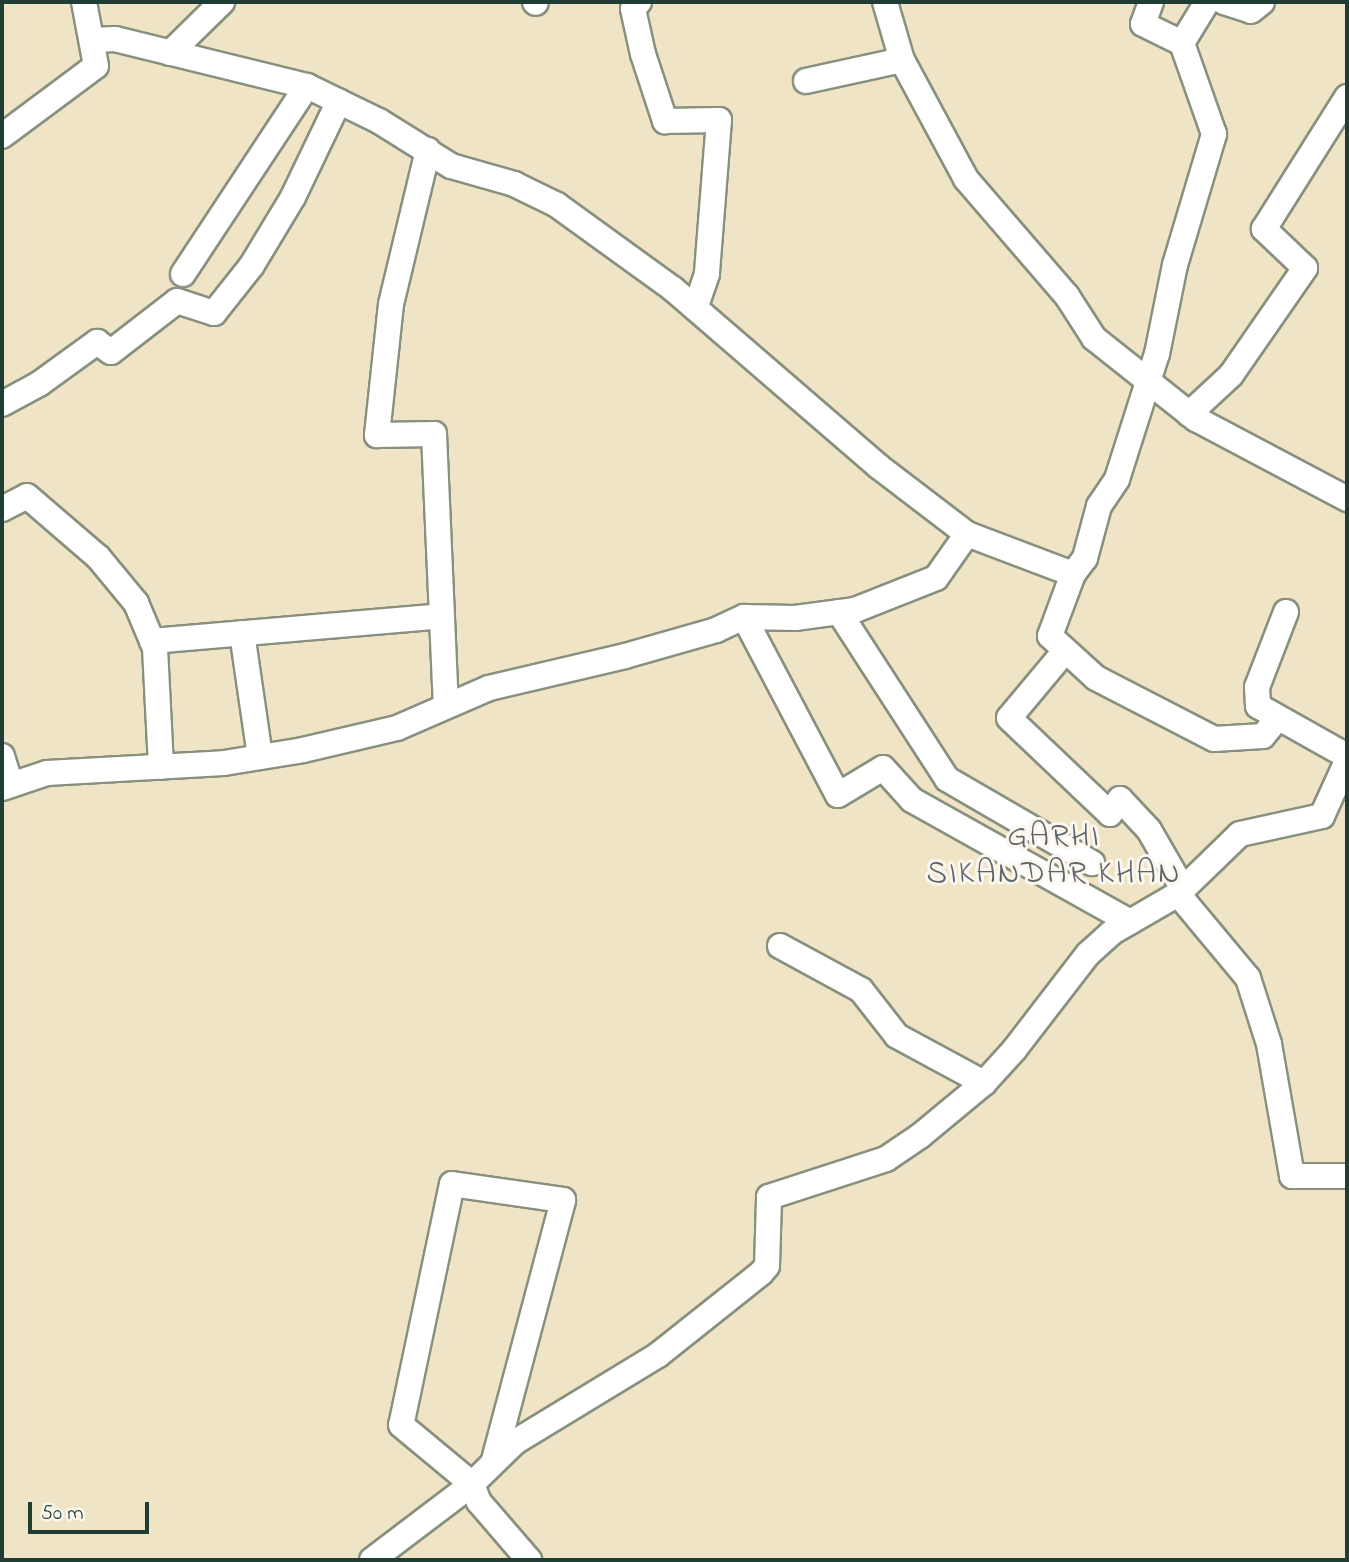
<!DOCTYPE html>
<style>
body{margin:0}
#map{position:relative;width:1349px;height:1562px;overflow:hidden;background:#f0e4c7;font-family:"Indie Flower",sans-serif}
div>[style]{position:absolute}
.roads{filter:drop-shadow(2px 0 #88907e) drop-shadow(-2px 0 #88907e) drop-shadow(0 2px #88907e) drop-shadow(0 -2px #88907e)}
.minor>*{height:24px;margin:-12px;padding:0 12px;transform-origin:12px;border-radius:12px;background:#fff}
span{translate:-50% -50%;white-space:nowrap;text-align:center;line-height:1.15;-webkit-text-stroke:6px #fbf7ec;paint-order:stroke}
.neighbourhood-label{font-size:32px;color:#5e646d;letter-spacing:2px}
.frame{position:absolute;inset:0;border:4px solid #1f3d34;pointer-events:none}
.scale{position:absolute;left:28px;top:1502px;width:121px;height:32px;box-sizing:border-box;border:4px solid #1f3d34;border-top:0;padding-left:9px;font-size:21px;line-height:24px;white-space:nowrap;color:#1f3d34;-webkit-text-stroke:5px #fbf7ec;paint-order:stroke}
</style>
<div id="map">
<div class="roads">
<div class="minor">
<div style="left:535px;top:2px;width:1px;rotate:45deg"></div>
<div style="left:639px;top:2px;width:9px;rotate:131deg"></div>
<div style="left:633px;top:9px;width:46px;rotate:77.5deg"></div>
<div style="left:643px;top:54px;width:71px;rotate:71.8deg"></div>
<div style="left:665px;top:121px;width:54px;rotate:-1.1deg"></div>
<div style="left:719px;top:120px;width:154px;rotate:94.5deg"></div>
<div style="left:707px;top:274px;width:36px;rotate:109deg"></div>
<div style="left:885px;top:2px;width:60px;rotate:73.7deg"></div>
<div style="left:902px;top:60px;width:135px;rotate:61.7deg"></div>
<div style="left:966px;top:179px;width:155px;rotate:49.2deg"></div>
<div style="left:1067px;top:296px;width:50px;rotate:57.3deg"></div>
<div style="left:1094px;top:338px;width:130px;rotate:38.5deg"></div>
<div style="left:1196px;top:419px;width:171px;rotate:27.9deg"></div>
<div style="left:1151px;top:2px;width:23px;rotate:110deg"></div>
<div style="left:1143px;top:24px;width:43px;rotate:26deg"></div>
<div style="left:1224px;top:2px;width:28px;rotate:18deg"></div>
<div style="left:1251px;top:11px;width:14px;rotate:-39deg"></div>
<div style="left:94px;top:40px;width:21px;rotate:-3deg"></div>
<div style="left:115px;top:39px;width:198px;rotate:13.8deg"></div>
<div style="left:307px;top:86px;width:80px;rotate:25.9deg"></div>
<div style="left:379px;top:121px;width:85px;rotate:32deg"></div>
<div style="left:451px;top:166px;width:66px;rotate:15.9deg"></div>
<div style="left:514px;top:184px;width:48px;rotate:26deg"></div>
<div style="left:557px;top:205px;width:143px;rotate:35.9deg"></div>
<div style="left:673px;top:289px;width:271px;rotate:40.8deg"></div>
<div style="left:878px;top:466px;width:112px;rotate:37.4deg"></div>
<div style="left:967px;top:534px;width:113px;rotate:20.7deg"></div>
<div style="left:1073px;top:574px;width:20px;rotate:-53deg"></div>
<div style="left:1085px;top:558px;width:54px;rotate:-74.9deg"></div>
<div style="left:1099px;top:506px;width:32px;rotate:-56deg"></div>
<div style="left:1117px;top:479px;width:131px;rotate:-72.3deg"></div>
<div style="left:1157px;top:354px;width:91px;rotate:-78.6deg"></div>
<div style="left:1175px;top:265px;width:137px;rotate:-73.4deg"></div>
<div style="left:1214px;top:134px;width:96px;rotate:-109.4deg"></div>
<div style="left:1182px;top:43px;width:48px;rotate:-58.6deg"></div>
<div style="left:170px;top:53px;width:73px;rotate:-44.4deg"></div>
<div style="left:806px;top:81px;width:98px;rotate:-12.3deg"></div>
<div style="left:2px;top:136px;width:117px;rotate:-36.7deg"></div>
<div style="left:96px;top:66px;width:65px;rotate:-100.6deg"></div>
<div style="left:428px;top:150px;width:158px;rotate:103.5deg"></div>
<div style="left:391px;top:304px;width:132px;rotate:96.1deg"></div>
<div style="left:377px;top:435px;width:57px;rotate:-1deg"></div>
<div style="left:434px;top:434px;width:272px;rotate:87.5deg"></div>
<div style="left:183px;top:274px;width:225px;rotate:-56.6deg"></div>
<div style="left:2px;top:404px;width:42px;rotate:-28.4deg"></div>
<div style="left:39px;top:384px;width:72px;rotate:-35.9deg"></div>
<div style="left:97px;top:342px;width:17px;rotate:36deg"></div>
<div style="left:111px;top:352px;width:83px;rotate:-37.7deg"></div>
<div style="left:177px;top:301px;width:39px;rotate:18deg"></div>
<div style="left:214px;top:313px;width:61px;rotate:-51.6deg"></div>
<div style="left:252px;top:265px;width:79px;rotate:-58.9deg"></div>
<div style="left:293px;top:197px;width:106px;rotate:-64.4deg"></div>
<div style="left:1189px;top:414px;width:57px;rotate:-42.9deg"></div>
<div style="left:1231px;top:375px;width:130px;rotate:-55.3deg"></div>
<div style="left:1305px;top:268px;width:57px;rotate:-136.4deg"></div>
<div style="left:1264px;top:229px;width:156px;rotate:-57.8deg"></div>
<div style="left:2px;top:509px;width:28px;rotate:-27deg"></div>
<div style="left:27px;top:496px;width:94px;rotate:40.7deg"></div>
<div style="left:98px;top:557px;width:60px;rotate:50.4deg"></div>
<div style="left:136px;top:603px;width:49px;rotate:67.1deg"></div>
<div style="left:155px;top:648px;width:119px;rotate:87.1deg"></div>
<div style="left:1073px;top:574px;width:66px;rotate:110.4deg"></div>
<div style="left:1050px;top:636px;width:62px;rotate:42.4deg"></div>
<div style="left:1096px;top:678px;width:133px;rotate:27.3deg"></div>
<div style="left:1214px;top:739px;width:49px;rotate:-3.5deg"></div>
<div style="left:1263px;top:736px;width:21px;rotate:-51deg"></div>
<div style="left:839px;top:612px;width:199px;rotate:57.1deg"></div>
<div style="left:947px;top:779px;width:168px;rotate:30.1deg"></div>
<div style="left:1286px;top:612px;width:80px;rotate:111.1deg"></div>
<div style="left:1257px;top:687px;width:19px;rotate:87deg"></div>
<div style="left:1258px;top:706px;width:102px;rotate:29.3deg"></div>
<div style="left:744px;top:617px;width:201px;rotate:62.2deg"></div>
<div style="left:838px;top:795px;width:52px;rotate:-31deg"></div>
<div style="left:883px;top:768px;width:43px;rotate:47.8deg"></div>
<div style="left:912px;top:800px;width:250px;rotate:29.2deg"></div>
<div style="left:242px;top:633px;width:125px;rotate:81.7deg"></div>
<div style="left:152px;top:641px;width:290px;rotate:-4.9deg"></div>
<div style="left:1065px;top:651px;width:87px;rotate:129.9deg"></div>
<div style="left:1009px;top:718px;width:139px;rotate:43.5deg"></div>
<div style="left:1110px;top:814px;width:18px;rotate:-56deg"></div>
<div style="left:1120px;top:799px;width:42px;rotate:46.9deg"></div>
<div style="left:1149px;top:830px;width:68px;rotate:60deg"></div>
<div style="left:2px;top:756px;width:30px;rotate:73deg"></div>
<div style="left:2px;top:788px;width:47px;rotate:-18.4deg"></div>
<div style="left:47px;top:773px;width:177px;rotate:-3.2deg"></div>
<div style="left:224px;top:763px;width:80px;rotate:-9.3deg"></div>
<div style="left:303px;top:750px;width:97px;rotate:-13.2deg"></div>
<div style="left:397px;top:728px;width:100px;rotate:-23.5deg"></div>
<div style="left:489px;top:688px;width:140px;rotate:-13.2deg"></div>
<div style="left:625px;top:656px;width:95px;rotate:-15.9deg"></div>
<div style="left:716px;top:630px;width:31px;rotate:-25deg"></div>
<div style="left:744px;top:617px;width:51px;rotate:1.1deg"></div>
<div style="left:795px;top:618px;width:61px;rotate:-7.6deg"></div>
<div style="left:855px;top:610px;width:87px;rotate:-21.6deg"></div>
<div style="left:936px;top:578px;width:54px;rotate:-54.8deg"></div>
<div style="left:1178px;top:894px;width:86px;rotate:-44.1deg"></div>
<div style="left:1240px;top:834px;width:84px;rotate:-12.4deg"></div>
<div style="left:1322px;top:816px;width:60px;rotate:-65.6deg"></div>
<div style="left:780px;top:946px;width:92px;rotate:28.5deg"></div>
<div style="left:861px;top:990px;width:58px;rotate:52deg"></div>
<div style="left:897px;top:1036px;width:99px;rotate:28.4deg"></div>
<div style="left:494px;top:1460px;width:269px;rotate:-75.1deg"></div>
<div style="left:563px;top:1200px;width:112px;rotate:-171.8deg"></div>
<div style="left:452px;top:1184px;width:246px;rotate:101.9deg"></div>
<div style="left:401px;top:1425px;width:92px;rotate:39.7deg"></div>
<div style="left:472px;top:1484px;width:19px;rotate:69deg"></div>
<div style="left:479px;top:1502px;width:77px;rotate:49.2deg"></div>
<div style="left:372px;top:1560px;width:126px;rotate:-37.2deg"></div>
<div style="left:472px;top:1484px;width:60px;rotate:-44.3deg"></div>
<div style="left:515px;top:1442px;width:167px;rotate:-31.3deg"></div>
<div style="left:658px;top:1355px;width:132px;rotate:-38.5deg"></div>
<div style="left:761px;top:1273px;width:9px;rotate:-49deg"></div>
<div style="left:767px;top:1266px;width:69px;rotate:-88.3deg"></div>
<div style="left:769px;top:1197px;width:123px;rotate:-18deg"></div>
<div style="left:886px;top:1159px;width:41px;rotate:-34.1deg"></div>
<div style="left:920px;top:1136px;width:83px;rotate:-39.6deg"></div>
<div style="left:984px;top:1083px;width:45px;rotate:-47.7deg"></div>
<div style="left:1014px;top:1050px;width:121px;rotate:-52.4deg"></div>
<div style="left:1088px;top:954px;width:31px;rotate:-42deg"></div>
<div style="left:1111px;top:933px;width:78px;rotate:-30.2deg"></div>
<div style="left:1178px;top:894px;width:109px;rotate:50.2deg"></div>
<div style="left:1248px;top:978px;width:69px;rotate:72.3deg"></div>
<div style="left:1269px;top:1044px;width:134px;rotate:80.1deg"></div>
<div style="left:1292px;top:1176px;width:55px"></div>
</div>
</div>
<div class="neighbourhood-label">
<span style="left:1054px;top:857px">GARHI<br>SIKANDAR KHAN</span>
</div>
<div class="frame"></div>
<div class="scale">50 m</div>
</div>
